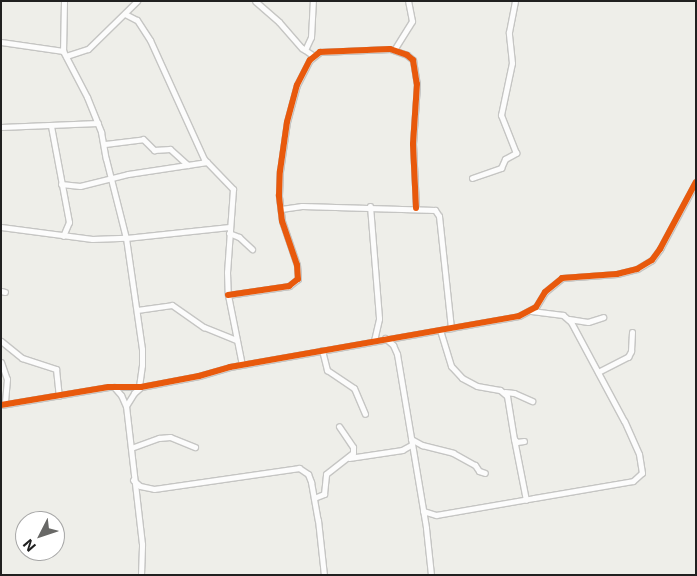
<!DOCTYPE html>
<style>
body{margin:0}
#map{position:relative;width:697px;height:576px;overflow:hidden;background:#eeeee9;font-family:Inter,sans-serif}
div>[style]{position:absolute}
.roads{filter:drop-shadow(1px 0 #c5c5c3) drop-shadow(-1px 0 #c5c5c3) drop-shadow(0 1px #c5c5c3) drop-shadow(0 -1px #c5c5c3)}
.minor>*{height:5px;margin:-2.5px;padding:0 2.5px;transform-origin:2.5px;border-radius:2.5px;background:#fcfcfc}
.cycleway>*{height:6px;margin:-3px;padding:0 3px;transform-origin:3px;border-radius:3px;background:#e8590c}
span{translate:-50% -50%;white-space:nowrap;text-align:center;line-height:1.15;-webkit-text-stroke:4px #fff;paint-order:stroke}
.frame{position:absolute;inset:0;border:2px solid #202020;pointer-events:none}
.north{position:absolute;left:15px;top:511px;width:50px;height:50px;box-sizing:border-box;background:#fff;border:1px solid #a6a6a6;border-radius:50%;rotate:229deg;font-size:14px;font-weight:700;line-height:20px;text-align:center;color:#202020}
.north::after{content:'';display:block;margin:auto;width:18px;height:22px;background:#686866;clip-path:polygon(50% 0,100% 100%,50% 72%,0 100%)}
</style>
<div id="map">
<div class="roads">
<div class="minor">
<div style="left:64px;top:1px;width:50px;rotate:91.1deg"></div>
<div style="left:63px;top:51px;width:52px;rotate:62.4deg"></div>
<div style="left:87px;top:97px;width:38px;rotate:68deg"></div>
<div style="left:101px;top:132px;width:27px;rotate:80deg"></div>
<div style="left:106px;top:159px;width:81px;rotate:75.8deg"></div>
<div style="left:126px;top:238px;width:112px;rotate:81.8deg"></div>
<div style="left:142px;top:349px;width:16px;rotate:90deg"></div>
<div style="left:142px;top:365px;width:21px;rotate:98deg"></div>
<div style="left:255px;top:1px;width:32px;rotate:41deg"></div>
<div style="left:279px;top:22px;width:35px;rotate:49deg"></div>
<div style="left:302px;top:48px;width:14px;rotate:34deg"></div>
<div style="left:125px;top:14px;width:13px;rotate:27deg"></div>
<div style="left:137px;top:20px;width:24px;rotate:57deg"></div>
<div style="left:150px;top:40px;width:131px;rotate:65.6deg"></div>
<div style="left:204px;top:159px;width:42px;rotate:46deg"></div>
<div style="left:233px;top:189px;width:83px;rotate:94.1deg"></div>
<div style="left:227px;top:272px;width:23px;rotate:88deg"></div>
<div style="left:228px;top:295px;width:71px;rotate:78.7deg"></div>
<div style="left:1px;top:42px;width:63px;rotate:8.3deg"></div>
<div style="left:305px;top:50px;width:14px;rotate:-65deg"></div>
<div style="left:311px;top:37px;width:36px;rotate:-87deg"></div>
<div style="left:394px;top:50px;width:34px;rotate:-58deg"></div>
<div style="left:412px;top:21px;width:20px;rotate:-101deg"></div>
<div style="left:66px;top:56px;width:23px;rotate:-18deg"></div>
<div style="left:88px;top:49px;width:69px;rotate:-44.4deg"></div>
<div style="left:51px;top:126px;width:98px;rotate:79.4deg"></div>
<div style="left:69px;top:222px;width:15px;rotate:113deg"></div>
<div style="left:1px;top:127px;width:97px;rotate:-2.4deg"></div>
<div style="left:105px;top:144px;width:38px;rotate:-7deg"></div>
<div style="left:143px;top:139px;width:16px;rotate:45deg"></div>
<div style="left:154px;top:150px;width:16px;rotate:-4deg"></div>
<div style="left:170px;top:149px;width:24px;rotate:42deg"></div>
<div style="left:472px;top:178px;width:31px;rotate:-19deg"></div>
<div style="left:501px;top:168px;width:10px;rotate:-66deg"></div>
<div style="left:505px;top:159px;width:13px;rotate:-29deg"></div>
<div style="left:516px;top:153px;width:41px;rotate:-111.5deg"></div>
<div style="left:501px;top:115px;width:53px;rotate:-78.1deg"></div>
<div style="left:512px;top:63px;width:31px;rotate:-96deg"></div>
<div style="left:509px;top:32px;width:32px;rotate:-79deg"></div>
<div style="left:61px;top:184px;width:19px;rotate:6deg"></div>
<div style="left:80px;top:186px;width:49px;rotate:-14deg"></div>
<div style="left:128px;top:174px;width:80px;rotate:-8.6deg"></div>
<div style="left:370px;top:206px;width:113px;rotate:85.4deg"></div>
<div style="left:379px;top:319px;width:22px;rotate:103deg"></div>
<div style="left:281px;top:209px;width:21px;rotate:-8deg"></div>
<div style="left:302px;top:206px;width:133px;rotate:1.7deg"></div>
<div style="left:435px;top:210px;width:7px;rotate:56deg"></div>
<div style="left:439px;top:216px;width:113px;rotate:83.9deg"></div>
<div style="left:1px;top:227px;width:92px;rotate:7.5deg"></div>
<div style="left:92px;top:239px;width:34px;rotate:-2deg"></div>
<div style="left:126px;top:238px;width:104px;rotate:-6.1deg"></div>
<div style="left:229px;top:233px;width:11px;rotate:22deg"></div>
<div style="left:239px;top:237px;width:18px;rotate:43deg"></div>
<div style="left:1px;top:291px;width:4px;rotate:14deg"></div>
<div style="left:228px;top:295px;width:62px;rotate:-8.4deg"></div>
<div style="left:289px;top:286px;width:11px;rotate:-38deg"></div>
<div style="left:298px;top:279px;width:14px;rotate:-94deg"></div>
<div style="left:297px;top:265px;width:46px;rotate:-108.8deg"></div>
<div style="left:282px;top:221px;width:26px;rotate:-97deg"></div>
<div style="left:279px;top:195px;width:24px;rotate:-88deg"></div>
<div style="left:280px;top:171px;width:49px;rotate:-81.9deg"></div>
<div style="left:287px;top:122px;width:38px;rotate:-75deg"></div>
<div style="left:297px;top:85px;width:28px;rotate:-63deg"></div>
<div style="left:310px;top:60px;width:13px;rotate:-39deg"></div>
<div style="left:320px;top:52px;width:70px;rotate:-2.5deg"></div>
<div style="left:390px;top:49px;width:18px;rotate:19deg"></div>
<div style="left:407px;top:55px;width:8px;rotate:40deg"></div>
<div style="left:413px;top:60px;width:24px;rotate:81deg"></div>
<div style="left:417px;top:84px;width:60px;rotate:93.8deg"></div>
<div style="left:413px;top:144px;width:64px;rotate:87.3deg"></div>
<div style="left:137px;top:310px;width:35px;rotate:-8deg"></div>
<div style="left:172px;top:305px;width:39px;rotate:35deg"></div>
<div style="left:204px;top:327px;width:35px;rotate:22deg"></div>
<div style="left:569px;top:319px;width:19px;rotate:9deg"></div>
<div style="left:588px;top:322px;width:16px;rotate:-18deg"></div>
<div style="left:440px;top:330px;width:38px;rotate:73deg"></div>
<div style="left:451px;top:366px;width:16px;rotate:47deg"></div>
<div style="left:462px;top:378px;width:17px;rotate:28deg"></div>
<div style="left:477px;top:386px;width:23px;rotate:10deg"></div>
<div style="left:500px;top:390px;width:9px;rotate:41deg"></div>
<div style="left:507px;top:396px;width:44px;rotate:80.8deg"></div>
<div style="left:514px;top:439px;width:4px;rotate:45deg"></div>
<div style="left:517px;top:442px;width:7px;rotate:-8deg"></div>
<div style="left:385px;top:338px;width:11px;rotate:41deg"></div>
<div style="left:393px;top:345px;width:10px;rotate:66deg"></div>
<div style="left:397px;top:354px;width:176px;rotate:80.5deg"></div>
<div style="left:426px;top:528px;width:47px;rotate:83.9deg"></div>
<div style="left:1px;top:341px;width:27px;rotate:39deg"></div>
<div style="left:22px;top:358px;width:36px;rotate:18deg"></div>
<div style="left:56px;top:369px;width:27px;rotate:84deg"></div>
<div style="left:322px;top:350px;width:21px;rotate:76deg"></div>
<div style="left:327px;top:370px;width:32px;rotate:34deg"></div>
<div style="left:354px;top:388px;width:28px;rotate:67deg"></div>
<div style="left:1px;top:362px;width:18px;rotate:71deg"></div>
<div style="left:7px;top:379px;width:25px;rotate:95deg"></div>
<div style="left:598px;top:372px;width:34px;rotate:-27deg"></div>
<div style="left:628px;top:357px;width:7px;rotate:-63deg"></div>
<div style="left:631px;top:351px;width:19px;rotate:-87deg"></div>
<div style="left:114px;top:387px;width:11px;rotate:49deg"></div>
<div style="left:121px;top:395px;width:12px;rotate:66deg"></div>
<div style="left:505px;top:392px;width:9px;rotate:6deg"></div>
<div style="left:514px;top:393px;width:20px;rotate:24deg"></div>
<div style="left:1px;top:405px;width:109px;rotate:-9.5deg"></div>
<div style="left:109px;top:387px;width:32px"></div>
<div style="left:141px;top:387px;width:59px;rotate:-10.7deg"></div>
<div style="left:199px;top:376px;width:32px;rotate:-16deg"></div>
<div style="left:230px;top:367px;width:293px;rotate:-10deg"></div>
<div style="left:519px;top:316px;width:19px;rotate:-28deg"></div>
<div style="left:536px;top:307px;width:17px;rotate:-59deg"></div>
<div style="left:545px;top:292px;width:22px;rotate:-39deg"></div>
<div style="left:562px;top:278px;width:55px;rotate:-4.2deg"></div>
<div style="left:617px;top:274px;width:21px;rotate:-14deg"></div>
<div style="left:637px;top:269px;width:17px;rotate:-31deg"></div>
<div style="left:652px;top:260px;width:14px;rotate:-54deg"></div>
<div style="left:660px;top:249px;width:76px;rotate:-61.8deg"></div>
<div style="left:411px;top:439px;width:13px;rotate:29deg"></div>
<div style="left:422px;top:445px;width:32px;rotate:14deg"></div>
<div style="left:453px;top:453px;width:25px;rotate:29deg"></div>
<div style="left:475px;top:465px;width:7px;rotate:56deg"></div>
<div style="left:479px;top:471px;width:6px;rotate:18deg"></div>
<div style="left:514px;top:439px;width:62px;rotate:78.9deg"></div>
<div style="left:131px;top:448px;width:30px;rotate:-20deg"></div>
<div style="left:159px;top:438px;width:11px;rotate:-5deg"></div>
<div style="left:170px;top:437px;width:27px;rotate:22deg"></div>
<div style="left:349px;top:458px;width:54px;rotate:-8.6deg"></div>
<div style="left:402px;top:450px;width:10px;rotate:-29deg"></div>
<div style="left:133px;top:480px;width:9px;rotate:41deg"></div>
<div style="left:140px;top:486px;width:14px;rotate:12deg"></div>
<div style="left:154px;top:489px;width:147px;rotate:-8.2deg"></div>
<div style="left:299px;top:468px;width:11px;rotate:34deg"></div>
<div style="left:308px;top:474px;width:9px;rotate:69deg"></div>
<div style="left:311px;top:482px;width:39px;rotate:80deg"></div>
<div style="left:318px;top:520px;width:55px;rotate:83.8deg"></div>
<div style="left:314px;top:498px;width:11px;rotate:-22deg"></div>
<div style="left:324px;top:494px;width:20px;rotate:-84deg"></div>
<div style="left:326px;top:474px;width:34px;rotate:-38deg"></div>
<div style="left:353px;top:453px;width:6px;rotate:-90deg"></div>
<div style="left:353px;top:447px;width:25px;rotate:-124deg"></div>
<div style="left:423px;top:511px;width:14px;rotate:17deg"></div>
<div style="left:436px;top:515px;width:99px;rotate:-9.8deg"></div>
<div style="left:534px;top:498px;width:100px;rotate:-9.7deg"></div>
<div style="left:633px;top:481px;width:12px;rotate:-42deg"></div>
<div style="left:642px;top:473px;width:19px;rotate:-99deg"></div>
<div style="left:639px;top:454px;width:36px;rotate:-114deg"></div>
<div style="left:624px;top:421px;width:112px;rotate:-118.2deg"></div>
<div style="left:571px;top:322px;width:11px;rotate:-139deg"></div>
<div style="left:563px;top:315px;width:32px;rotate:-173deg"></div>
<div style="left:141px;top:575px;width:31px;rotate:-88deg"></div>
<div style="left:142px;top:544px;width:139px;rotate:-96.6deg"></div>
<div style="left:126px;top:406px;width:15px;rotate:-58deg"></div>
<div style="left:134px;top:393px;width:9px;rotate:-41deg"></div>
</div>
</div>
<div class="cycleway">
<div style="left:228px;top:295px;width:62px;rotate:-8.4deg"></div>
<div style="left:289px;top:286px;width:11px;rotate:-38deg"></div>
<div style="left:298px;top:279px;width:14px;rotate:-94deg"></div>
<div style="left:297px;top:265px;width:46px;rotate:-108.8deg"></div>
<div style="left:282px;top:221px;width:26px;rotate:-97deg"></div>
<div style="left:279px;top:195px;width:24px;rotate:-88deg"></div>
<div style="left:280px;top:171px;width:49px;rotate:-81.9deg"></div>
<div style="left:287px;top:122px;width:38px;rotate:-75deg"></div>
<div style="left:297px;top:85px;width:28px;rotate:-63deg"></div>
<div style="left:310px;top:60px;width:13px;rotate:-39deg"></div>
<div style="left:320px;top:52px;width:70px;rotate:-2.5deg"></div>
<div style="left:390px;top:49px;width:18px;rotate:19deg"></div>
<div style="left:407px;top:55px;width:8px;rotate:40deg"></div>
<div style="left:413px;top:60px;width:24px;rotate:81deg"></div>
<div style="left:417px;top:84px;width:60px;rotate:93.8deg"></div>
<div style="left:413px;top:144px;width:64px;rotate:87.3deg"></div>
<div style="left:1px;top:405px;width:109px;rotate:-9.5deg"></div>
<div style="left:109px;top:387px;width:32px"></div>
<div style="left:141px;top:387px;width:59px;rotate:-10.7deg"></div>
<div style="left:199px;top:376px;width:32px;rotate:-16deg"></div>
<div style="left:230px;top:367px;width:293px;rotate:-10deg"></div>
<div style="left:519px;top:316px;width:19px;rotate:-28deg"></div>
<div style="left:536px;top:307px;width:17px;rotate:-59deg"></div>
<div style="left:545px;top:292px;width:22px;rotate:-39deg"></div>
<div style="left:562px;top:278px;width:55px;rotate:-4.2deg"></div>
<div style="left:617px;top:274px;width:21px;rotate:-14deg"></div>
<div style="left:637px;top:269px;width:17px;rotate:-31deg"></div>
<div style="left:652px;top:260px;width:14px;rotate:-54deg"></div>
<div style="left:660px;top:249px;width:76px;rotate:-61.8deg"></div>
</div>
<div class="frame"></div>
<div class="north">N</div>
</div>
